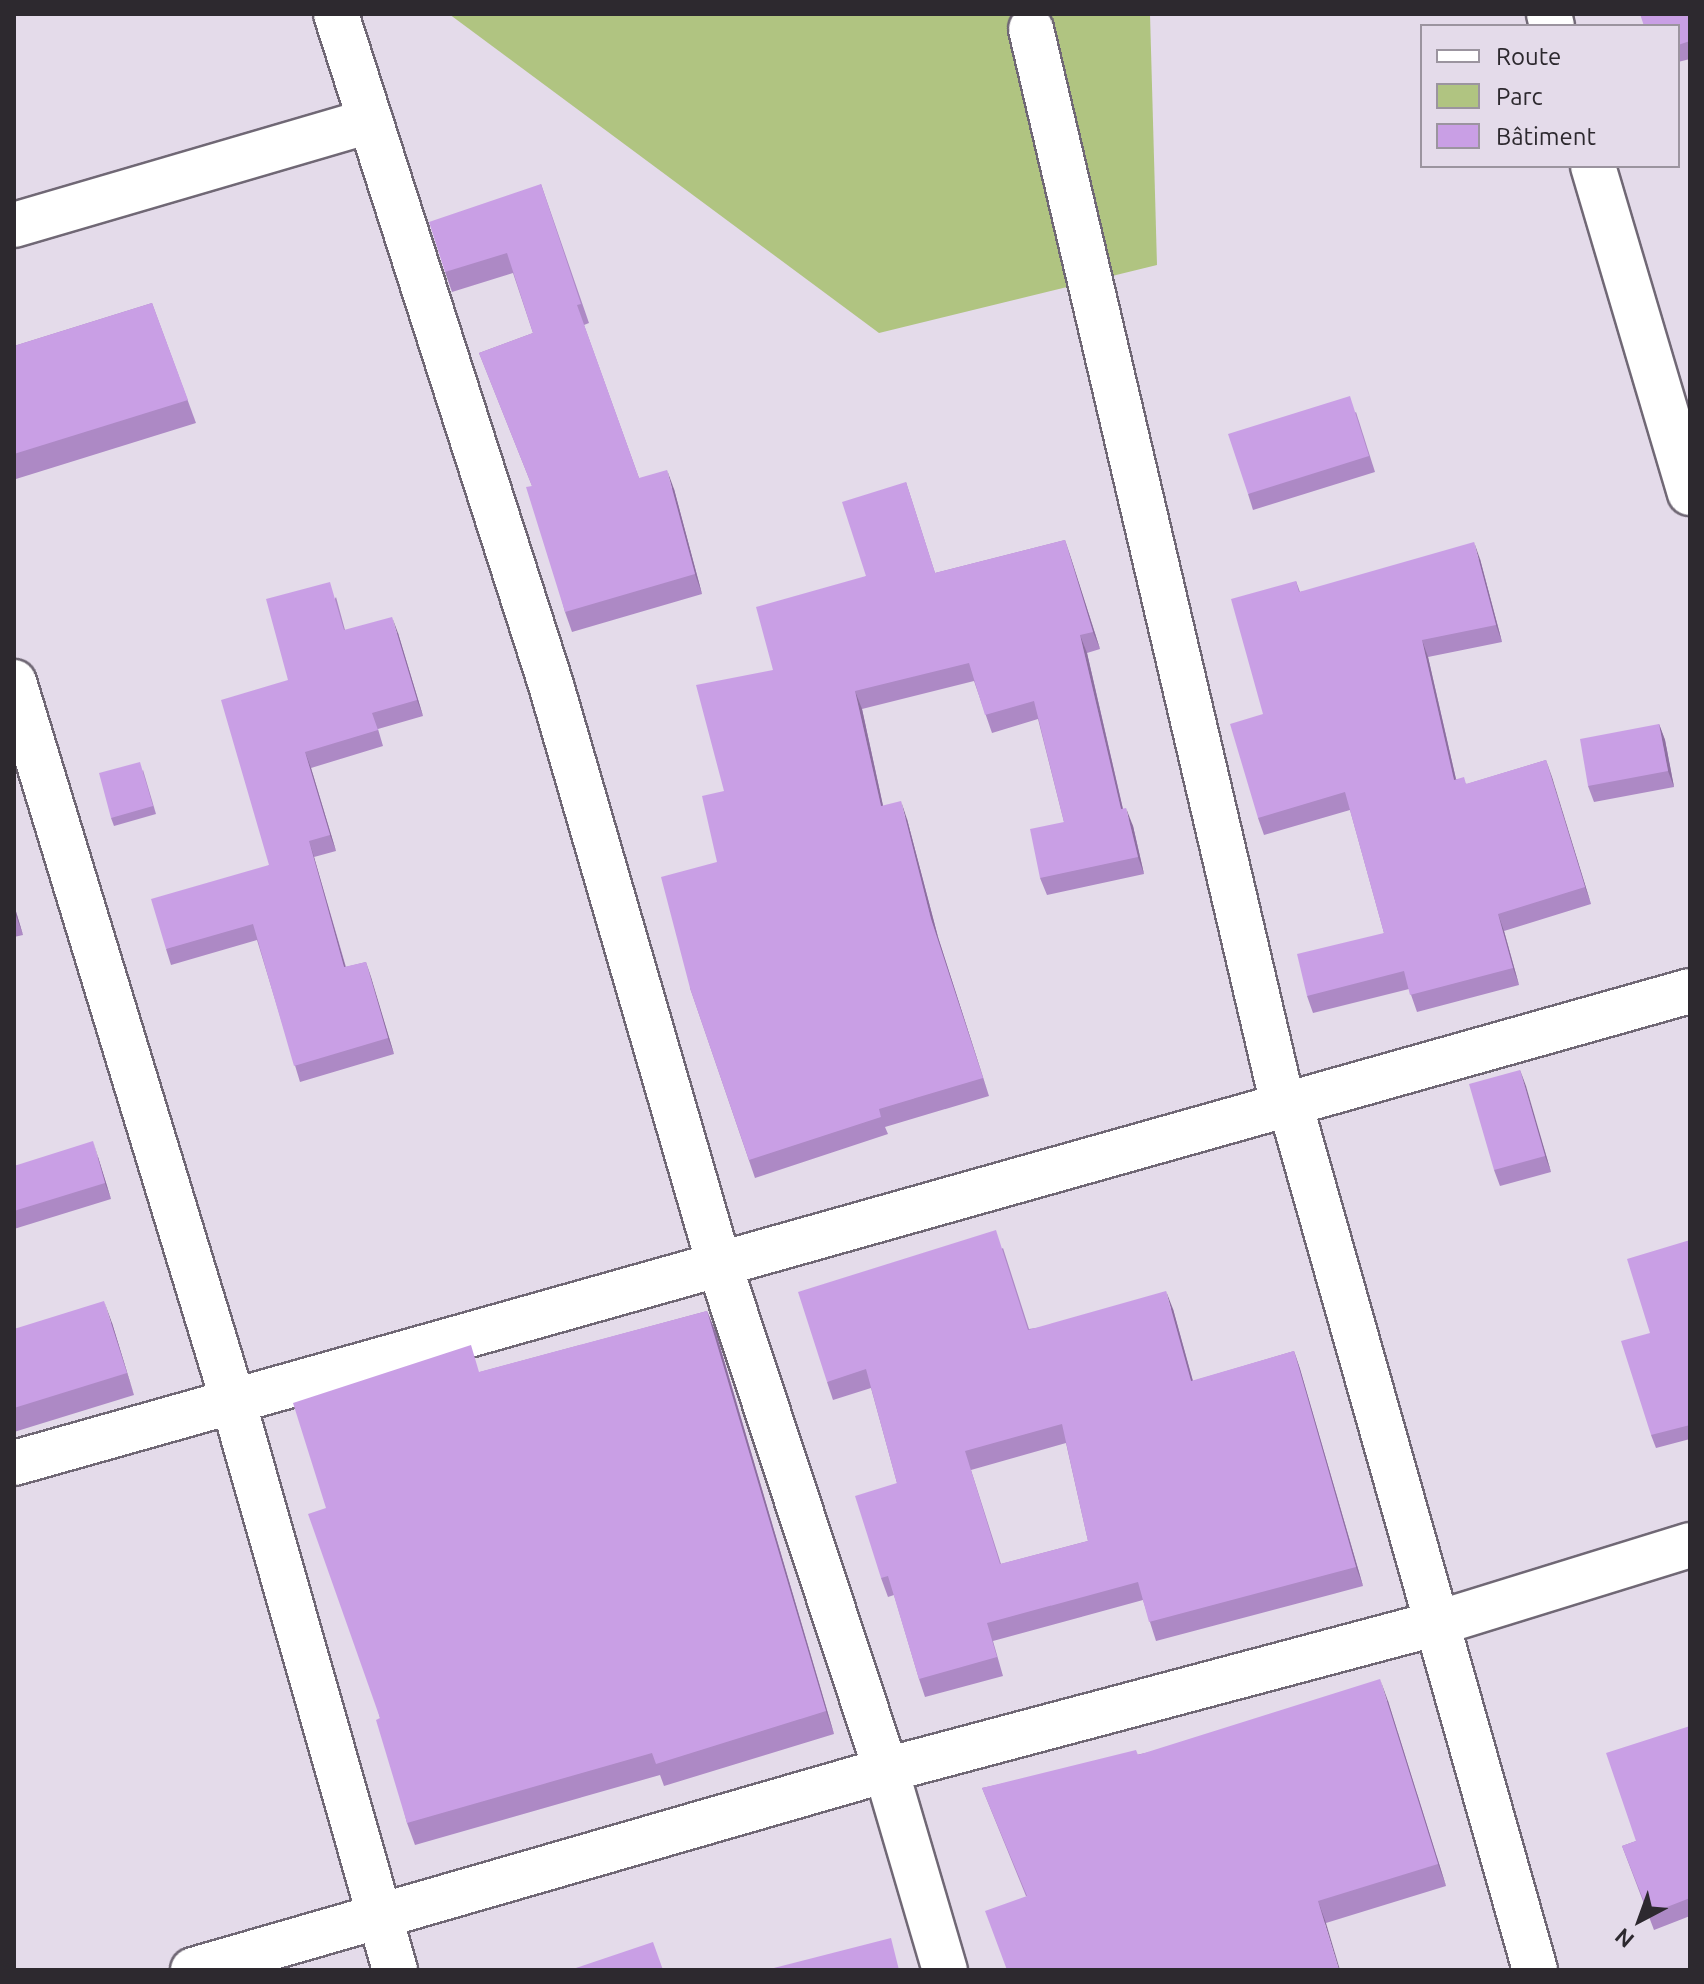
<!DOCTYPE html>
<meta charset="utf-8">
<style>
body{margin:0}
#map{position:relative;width:1704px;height:1984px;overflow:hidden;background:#e4dbea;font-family:Ubuntu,sans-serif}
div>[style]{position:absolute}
.green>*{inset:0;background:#b0c481}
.roads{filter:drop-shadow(2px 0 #706875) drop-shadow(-2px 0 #706875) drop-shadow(0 2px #706875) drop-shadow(0 -2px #706875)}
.minor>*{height:44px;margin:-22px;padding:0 22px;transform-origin:22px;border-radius:22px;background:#fff}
.wall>*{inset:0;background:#ad89c5}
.shaded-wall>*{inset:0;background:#8d6fa0}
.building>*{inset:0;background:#c99fe5}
span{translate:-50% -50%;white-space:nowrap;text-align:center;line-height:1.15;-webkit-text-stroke:7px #e4dbea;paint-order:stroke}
.frame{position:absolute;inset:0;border:16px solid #2d292f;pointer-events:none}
.legend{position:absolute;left:1420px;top:24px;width:260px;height:144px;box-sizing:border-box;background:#e4dbea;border:2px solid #9b949f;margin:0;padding:10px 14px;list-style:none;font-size:24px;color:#2d292f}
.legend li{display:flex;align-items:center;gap:16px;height:40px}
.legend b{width:40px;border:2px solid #9b949f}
.north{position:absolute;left:1600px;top:1880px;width:80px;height:80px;-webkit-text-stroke:6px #e4dbea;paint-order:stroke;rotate:221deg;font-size:22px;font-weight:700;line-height:32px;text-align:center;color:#2d292f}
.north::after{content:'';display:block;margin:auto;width:28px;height:36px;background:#2d292f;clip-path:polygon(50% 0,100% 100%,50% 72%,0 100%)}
</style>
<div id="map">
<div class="green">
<div style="clip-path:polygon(449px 14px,1150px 14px,1157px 265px,879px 333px)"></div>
</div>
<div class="roads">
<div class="minor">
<div style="left:336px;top:14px;width:705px;rotate:72.23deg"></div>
<div style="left:551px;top:685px;width:603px;rotate:73.82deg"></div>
<div style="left:719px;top:1264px;width:533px;rotate:71.74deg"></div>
<div style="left:886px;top:1770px;width:209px;rotate:73.6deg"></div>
<div style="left:1549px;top:14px;width:12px;rotate:76deg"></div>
<div style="left:1031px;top:29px;width:1105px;rotate:76.82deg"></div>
<div style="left:1593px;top:166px;width:341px;rotate:73.5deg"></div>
<div style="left:14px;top:225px;width:371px;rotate:-16.3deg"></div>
<div style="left:14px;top:682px;width:752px;rotate:73.06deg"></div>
<div style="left:233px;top:1401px;width:592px;rotate:74.11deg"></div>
<div style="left:1290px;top:1104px;width:900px;rotate:74.2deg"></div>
<div style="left:14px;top:1463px;width:1741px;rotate:-15.73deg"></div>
<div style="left:193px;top:1970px;width:721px;rotate:-16.1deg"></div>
<div style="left:886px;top:1770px;width:571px;rotate:-14.91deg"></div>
<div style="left:1438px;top:1623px;width:264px;rotate:-17.2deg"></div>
</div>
</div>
<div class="wall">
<div style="clip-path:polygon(1690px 14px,1690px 59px,1678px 62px,1678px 26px)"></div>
<div style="clip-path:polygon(541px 184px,589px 323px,584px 325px,639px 478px,674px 489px,702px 594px,572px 632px,565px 612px,532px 486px,479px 353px,533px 333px,513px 273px,452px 292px,445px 272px)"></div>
<div style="clip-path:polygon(152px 303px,196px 423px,16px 479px,14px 473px,14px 346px)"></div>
<div style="clip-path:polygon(1356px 412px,1375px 472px,1253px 510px,1248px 494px)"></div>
<div style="clip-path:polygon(906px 482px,935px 573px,1065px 540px,1100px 649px,1087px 653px,1123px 809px,1133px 826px,1144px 874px,1047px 895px,1040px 878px,1064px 822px,1038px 719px,992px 733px,974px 681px,862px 709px,883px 806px,907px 819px,938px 937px,989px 1096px,885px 1127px,888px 1134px,755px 1178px,690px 988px,717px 862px,724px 791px,773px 670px,866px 576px)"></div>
<div style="clip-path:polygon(1480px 559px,1502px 642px,1428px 657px,1456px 779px,1467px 784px,1546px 760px,1591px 904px,1504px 931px,1519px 985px,1417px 1012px,1409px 989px,1313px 1013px,1307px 996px,1384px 933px,1350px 810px,1264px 835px,1258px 818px,1263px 714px,1296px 581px,1300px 592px)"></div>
<div style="clip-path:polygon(336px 597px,345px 630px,398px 633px,423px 716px,378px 729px,383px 746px,311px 768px,336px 851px,314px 857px,346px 967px,366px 962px,394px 1054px,300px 1082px,257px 940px,171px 965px,166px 949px,269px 865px,288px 680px)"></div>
<div style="clip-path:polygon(1659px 724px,1665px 740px,1674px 787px,1594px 802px,1588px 786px)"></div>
<div style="clip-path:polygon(143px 770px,156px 814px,114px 826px,111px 818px)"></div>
<div style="clip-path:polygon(14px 905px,23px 935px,14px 937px)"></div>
<div style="clip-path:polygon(1520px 1070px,1551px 1172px,1500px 1186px,1494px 1170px)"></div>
<div style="clip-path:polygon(98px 1157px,111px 1199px,14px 1229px,14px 1166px)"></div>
<div style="clip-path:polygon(1690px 1240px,1690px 1439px,1656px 1448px,1651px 1435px,1650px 1333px)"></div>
<div style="clip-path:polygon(evenodd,1003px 1248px,1029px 1329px,1173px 1309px,1193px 1381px,1294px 1351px,1300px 1369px,1363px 1586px,1156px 1641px,1143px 1600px,993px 1641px,1003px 1676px,925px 1697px,919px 1679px,894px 1595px,888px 1597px,881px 1578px,897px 1483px,871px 1388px,833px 1400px,827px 1382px,1003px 1248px,1066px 1443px,1088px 1541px,1001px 1564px,971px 1470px,1066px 1443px)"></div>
<div style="clip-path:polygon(707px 1311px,716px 1333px,834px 1734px,664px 1786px,660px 1775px,415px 1845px,407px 1823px,326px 1508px,480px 1372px)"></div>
<div style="clip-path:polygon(112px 1323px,134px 1395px,14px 1432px,14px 1329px)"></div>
<div style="clip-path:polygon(1388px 1701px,1446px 1886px,1326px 1923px,1026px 1896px,982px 1788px)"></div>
<div style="clip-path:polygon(1690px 1726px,1690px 1916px,1654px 1930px,1622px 1846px,1636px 1841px)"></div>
</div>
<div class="shaded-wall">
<div style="clip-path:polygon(667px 470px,674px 489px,702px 594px,695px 574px)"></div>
<div style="clip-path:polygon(1065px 540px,1071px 558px,1100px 649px,1093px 632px)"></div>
<div style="clip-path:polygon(1474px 542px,1480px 559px,1502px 642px,1496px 625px)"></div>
<div style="clip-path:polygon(392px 617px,398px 633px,423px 716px,417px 700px)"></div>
<div style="clip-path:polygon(1080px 635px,1087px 653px,1127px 827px,1121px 809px)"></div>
<div style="clip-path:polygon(1422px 640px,1428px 657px,1460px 797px,1454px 780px)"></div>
<div style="clip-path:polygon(855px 691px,862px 709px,887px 824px,881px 806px)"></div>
<div style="clip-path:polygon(1659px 724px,1665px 740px,1674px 787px,1668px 771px)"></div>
<div style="clip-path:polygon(305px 752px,311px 768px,336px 851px,330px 835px)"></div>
<div style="clip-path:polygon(1546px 760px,1552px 777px,1591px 904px,1585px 887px)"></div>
<div style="clip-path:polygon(901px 801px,907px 819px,938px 937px,989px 1096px,931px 919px)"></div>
<div style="clip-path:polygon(1126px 808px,1133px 826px,1144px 874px,1138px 857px)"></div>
<div style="clip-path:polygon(309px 841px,314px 857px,350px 983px,344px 967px)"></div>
<div style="clip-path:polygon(14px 905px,23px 935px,14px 910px)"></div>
<div style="clip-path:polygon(1498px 914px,1504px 931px,1519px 985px,1513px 968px)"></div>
<div style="clip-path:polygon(366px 962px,371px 977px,394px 1054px,388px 1038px)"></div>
<div style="clip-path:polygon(1520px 1070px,1526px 1086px,1551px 1172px,1545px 1156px)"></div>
<div style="clip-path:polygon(93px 1141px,98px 1157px,111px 1199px,105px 1183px)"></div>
<div style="clip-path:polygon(1166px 1291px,1173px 1309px,1198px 1400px,1191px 1381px)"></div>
<div style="clip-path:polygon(104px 1301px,112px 1323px,134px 1395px,127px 1373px)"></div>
<div style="clip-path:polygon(707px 1311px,716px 1333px,834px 1734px,826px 1711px)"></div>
<div style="clip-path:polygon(1294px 1351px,1300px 1369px,1363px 1586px,1356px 1567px)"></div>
<div style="clip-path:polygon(1380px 1679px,1388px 1701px,1446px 1886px,1438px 1864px)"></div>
<div style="clip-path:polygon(1318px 1901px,1326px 1923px,1340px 1970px,1339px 1970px)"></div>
</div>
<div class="building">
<div style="clip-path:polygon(1640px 14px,1690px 14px,1690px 41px,1678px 45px,1678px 26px,1644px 26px)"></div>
<div style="clip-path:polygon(541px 184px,581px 304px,577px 305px,639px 478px,667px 470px,695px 574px,565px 612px,526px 487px,532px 486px,479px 353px,533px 333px,507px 253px,445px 272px,429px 222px)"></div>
<div style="clip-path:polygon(152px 303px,188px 400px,14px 454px,14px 346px)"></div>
<div style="clip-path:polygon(1350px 396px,1369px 456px,1248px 494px,1228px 434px)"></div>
<div style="clip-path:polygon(906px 482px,935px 573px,1065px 540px,1093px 632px,1080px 635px,1121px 809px,1126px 808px,1138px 857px,1040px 878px,1030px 829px,1064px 822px,1034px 701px,985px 715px,969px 663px,855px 691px,881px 806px,901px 801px,931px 919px,983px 1078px,879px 1109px,881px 1117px,749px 1160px,690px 988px,661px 877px,717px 862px,702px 796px,724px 791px,696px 685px,773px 670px,756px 607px,866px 576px,842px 502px)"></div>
<div style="clip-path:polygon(1474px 542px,1496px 625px,1422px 640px,1454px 780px,1464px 777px,1466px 784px,1546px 760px,1585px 887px,1498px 914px,1513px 968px,1410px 995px,1404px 971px,1307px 996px,1297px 954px,1384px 933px,1345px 792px,1258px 818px,1230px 724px,1263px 714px,1231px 599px,1296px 581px,1299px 592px)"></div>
<div style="clip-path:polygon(330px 582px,344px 630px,392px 617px,417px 700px,372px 713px,378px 730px,305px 752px,330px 835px,309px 841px,344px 967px,366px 962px,388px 1038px,294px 1066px,253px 924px,166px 949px,151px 899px,269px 865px,221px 700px,288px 680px,266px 599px)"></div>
<div style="clip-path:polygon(1659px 724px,1668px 771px,1588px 786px,1580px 739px)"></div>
<div style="clip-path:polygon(140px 762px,153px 806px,111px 818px,99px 773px)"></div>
<div style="clip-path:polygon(1520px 1070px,1545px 1156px,1494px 1170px,1469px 1084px)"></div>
<div style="clip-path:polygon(93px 1141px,105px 1183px,14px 1211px,14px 1166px)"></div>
<div style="clip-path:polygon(evenodd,996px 1230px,1028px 1330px,1166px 1291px,1191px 1381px,1294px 1351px,1356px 1567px,1149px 1622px,1138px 1582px,987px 1623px,997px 1657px,919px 1679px,888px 1576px,881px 1578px,855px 1496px,897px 1483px,866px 1369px,827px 1382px,798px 1292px,996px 1230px,1062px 1424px,1088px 1541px,1000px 1564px,965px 1451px,1062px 1424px)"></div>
<div style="clip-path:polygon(1690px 1240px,1690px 1425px,1651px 1435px,1621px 1341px,1650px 1333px,1627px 1259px)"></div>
<div style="clip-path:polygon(104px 1301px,127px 1373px,14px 1408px,14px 1329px)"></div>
<div style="clip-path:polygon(707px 1311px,826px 1711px,656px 1764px,652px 1753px,407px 1823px,376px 1720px,380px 1718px,308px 1514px,326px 1508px,293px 1403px,471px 1345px,479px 1372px)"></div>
<div style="clip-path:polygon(1380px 1679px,1438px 1864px,1318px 1901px,1339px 1970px,1007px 1970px,985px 1911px,1027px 1896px,982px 1788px,1136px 1750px,1138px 1755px)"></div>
<div style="clip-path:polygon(1690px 1726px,1690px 1898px,1649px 1914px,1622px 1846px,1636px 1841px,1606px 1753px)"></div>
<div style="clip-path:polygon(891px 1938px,899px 1970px,766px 1970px)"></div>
<div style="clip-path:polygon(653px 1942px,663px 1970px,570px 1970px)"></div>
</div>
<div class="frame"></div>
<ul class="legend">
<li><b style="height:10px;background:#fff"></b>Route</li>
<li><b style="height:22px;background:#b0c481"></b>Parc</li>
<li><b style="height:22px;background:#c99fe5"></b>Bâtiment</li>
</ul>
<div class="north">N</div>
</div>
